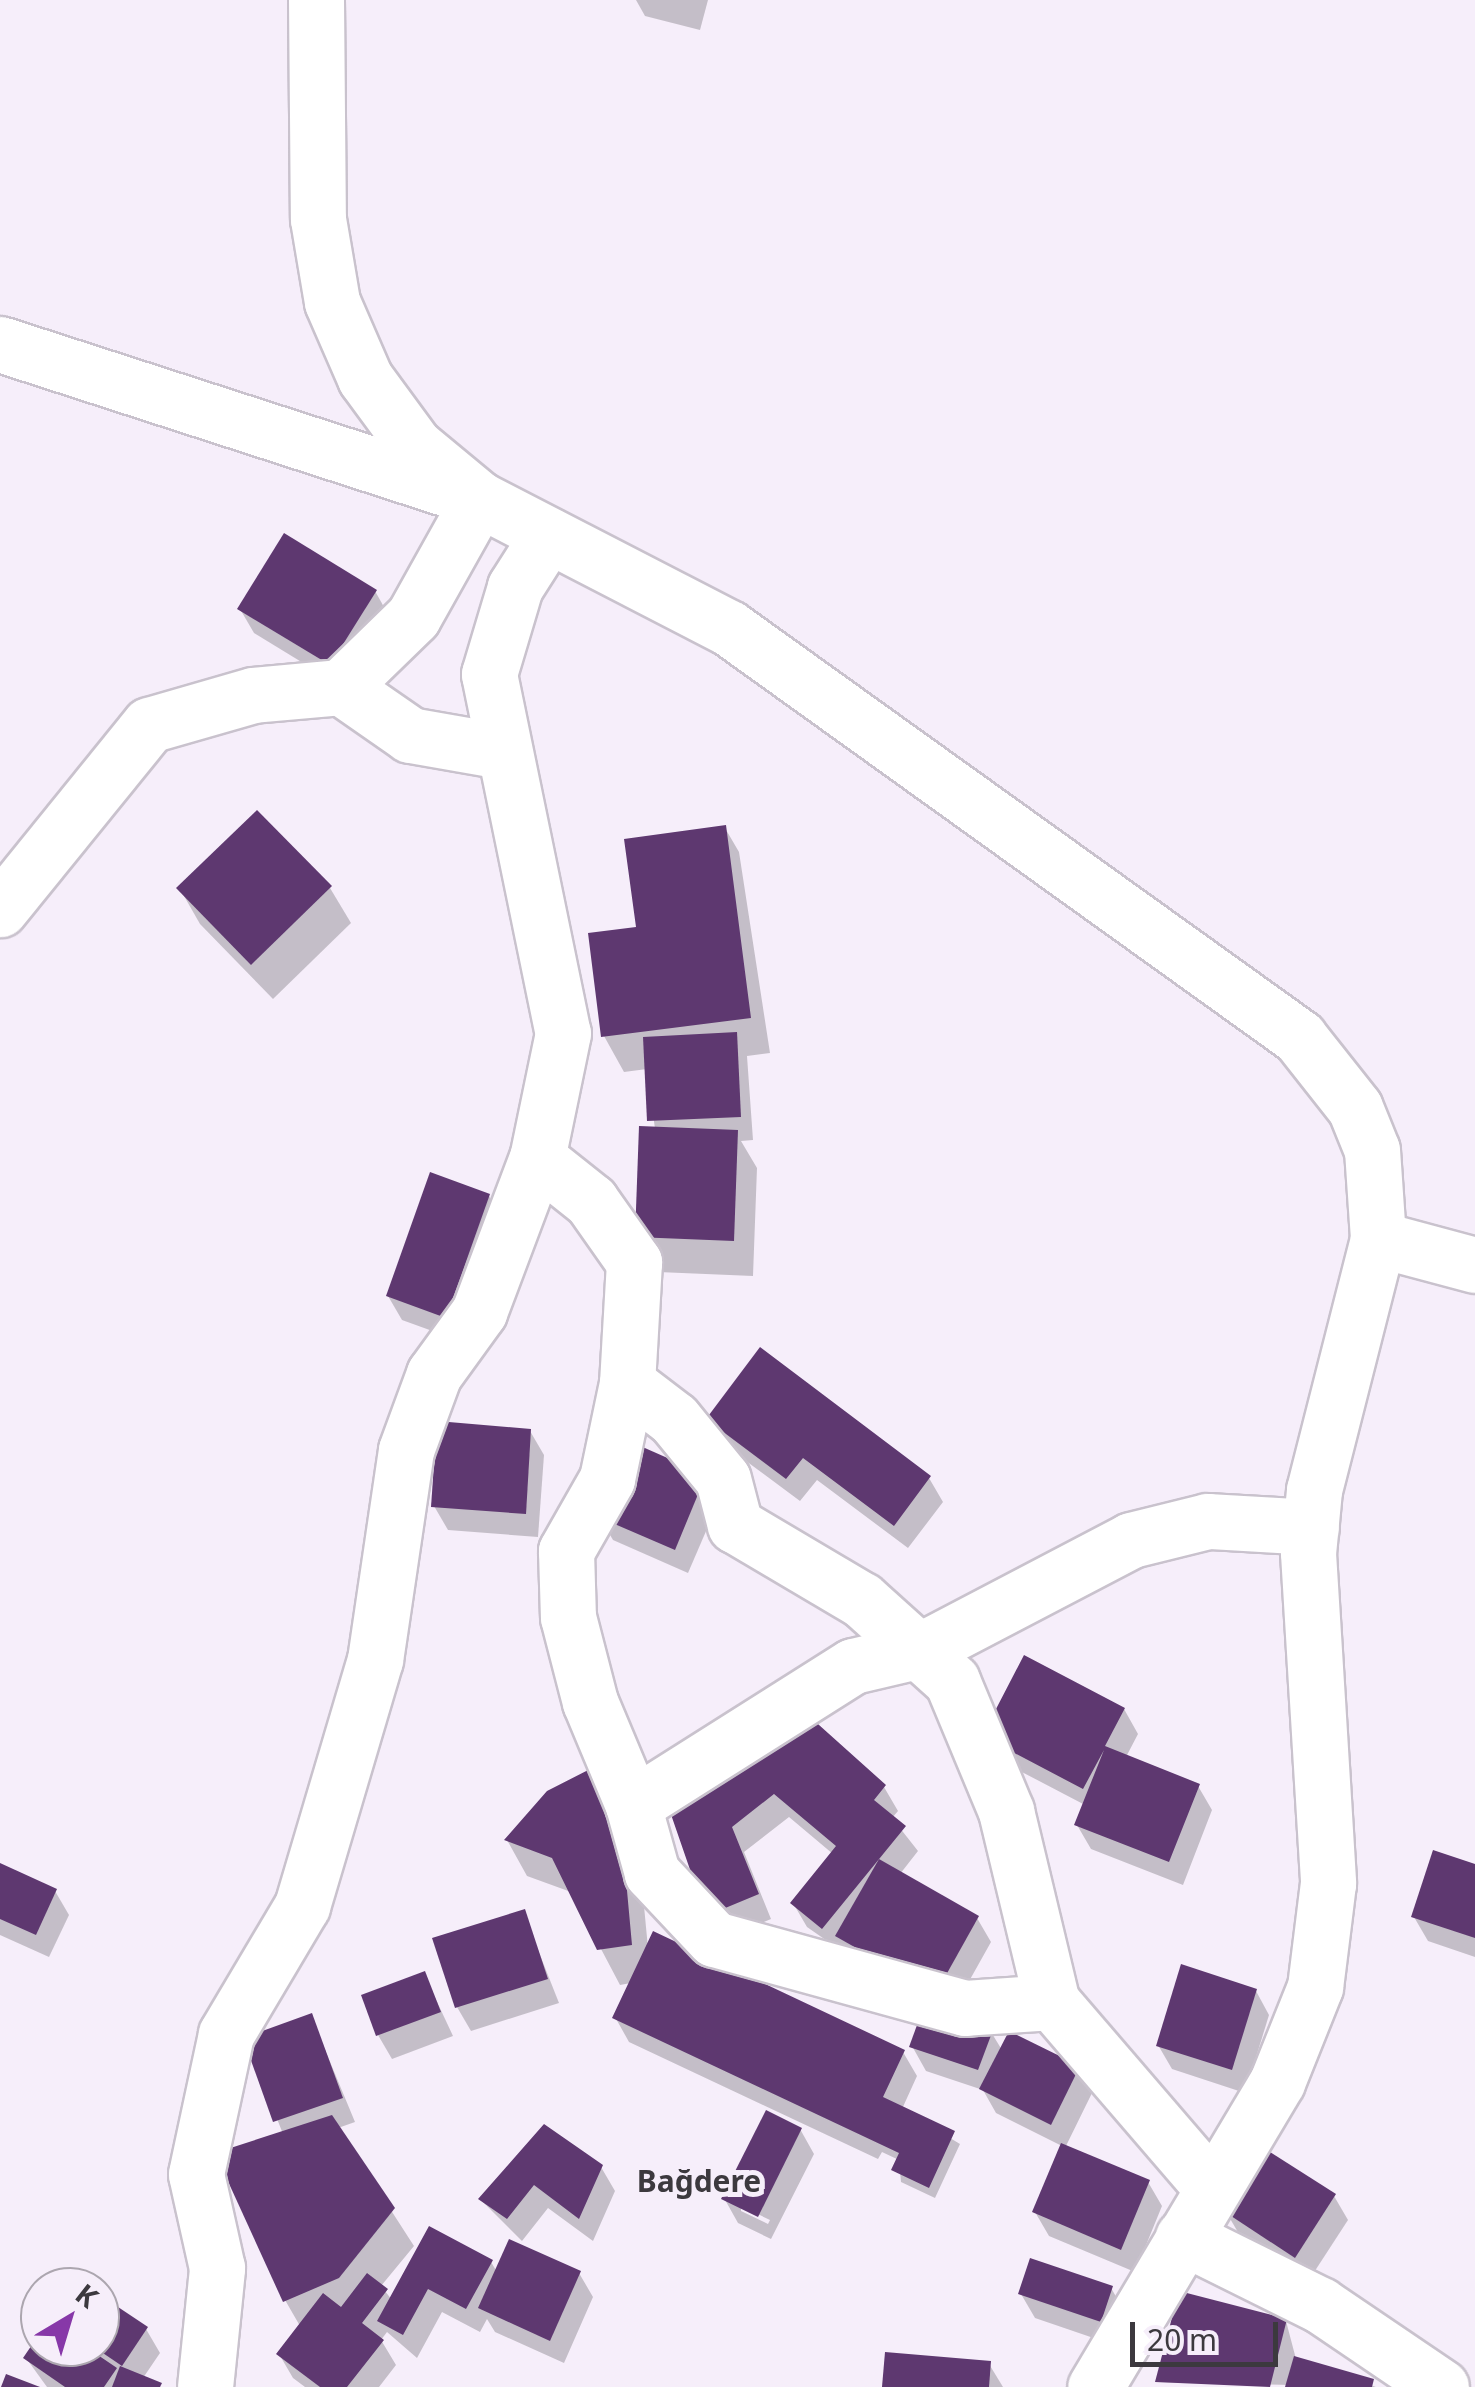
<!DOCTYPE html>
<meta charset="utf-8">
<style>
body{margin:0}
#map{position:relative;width:1475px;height:2387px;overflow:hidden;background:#f6eefa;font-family:"Noto Sans",sans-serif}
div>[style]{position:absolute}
.shadow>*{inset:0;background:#0003}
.building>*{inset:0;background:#5e3870}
.roads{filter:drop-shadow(2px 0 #c9c2cd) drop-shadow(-2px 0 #c9c2cd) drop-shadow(0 2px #c9c2cd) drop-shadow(0 -2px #c9c2cd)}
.minor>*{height:55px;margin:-27.5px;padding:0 27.5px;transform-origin:27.5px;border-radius:27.5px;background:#fff}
span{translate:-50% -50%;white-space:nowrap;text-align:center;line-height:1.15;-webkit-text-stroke:10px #f6eefa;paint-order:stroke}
.quarter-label{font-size:30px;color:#3c393e;font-weight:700}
.north{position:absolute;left:20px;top:2267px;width:100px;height:100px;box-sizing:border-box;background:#f6eefa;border:2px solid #aca6af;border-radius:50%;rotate:38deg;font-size:28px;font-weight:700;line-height:40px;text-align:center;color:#3c393e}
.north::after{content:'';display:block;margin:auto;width:35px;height:45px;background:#8738a8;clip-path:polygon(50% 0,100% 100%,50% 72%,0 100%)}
.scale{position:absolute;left:1130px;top:2322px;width:148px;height:45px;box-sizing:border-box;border:5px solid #3c393e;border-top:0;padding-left:12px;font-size:30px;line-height:35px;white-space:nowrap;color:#3c393e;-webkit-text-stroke:8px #f6eefa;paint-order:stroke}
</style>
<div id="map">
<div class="shadow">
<div style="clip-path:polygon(636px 0,708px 0,700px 30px,645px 16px)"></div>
<div style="clip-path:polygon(375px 591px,389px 616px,344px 688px,254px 633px,240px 609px)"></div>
<div style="clip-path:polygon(257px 813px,330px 888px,351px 923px,273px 999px,200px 924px,180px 889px)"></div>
<div style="clip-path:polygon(725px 828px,739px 852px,770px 1053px,747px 1056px,753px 1140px,741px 1141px,757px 1168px,753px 1276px,658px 1272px,637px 1236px,655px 1129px,647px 1069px,624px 1072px,604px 1036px,639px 929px)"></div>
<div style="clip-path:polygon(489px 1196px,503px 1220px,460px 1341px,402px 1320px,388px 1296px)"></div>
<div style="clip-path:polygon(709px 1420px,929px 1478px,943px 1502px,908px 1548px,817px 1480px,800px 1501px,723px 1444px)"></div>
<div style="clip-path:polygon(530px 1431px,544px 1455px,538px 1537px,448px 1530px,434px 1506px)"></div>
<div style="clip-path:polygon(705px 1477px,719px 1501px,688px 1573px,613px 1540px,599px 1516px)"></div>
<div style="clip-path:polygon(1124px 1709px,1138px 1734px,1126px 1757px,1198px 1786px,1212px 1810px,1183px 1885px,1091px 1849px,1077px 1825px,1085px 1805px,999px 1760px,985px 1736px)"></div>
<div style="clip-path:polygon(884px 1787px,898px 1811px,892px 1818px,918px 1851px,900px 1874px,977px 1918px,991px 1942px,949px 2017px,991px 2032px,1002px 2050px,1078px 2068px,1092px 2093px,1065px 2148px,1148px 2182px,1162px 2206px,1135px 2272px,1049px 2236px,1035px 2212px,1062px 2146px,996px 2113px,983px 2090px,926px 2071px,912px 2046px,925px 2009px,807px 1927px,793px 1903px,833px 1854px,789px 1817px,744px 1852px,771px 1919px,722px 1939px,668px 1801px)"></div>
<div style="clip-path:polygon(507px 1840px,642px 1885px,648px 1948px,903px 2052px,917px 2076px,902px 2109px,960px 2144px,935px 2198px,901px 2182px,899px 2160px,882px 2152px,878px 2159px,629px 2042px,615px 2017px,631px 1983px,620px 1985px,571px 1892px,527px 1876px)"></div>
<div style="clip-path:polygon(0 1865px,55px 1891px,69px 1915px,49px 1957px,0 1935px)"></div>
<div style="clip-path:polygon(1475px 1867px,1475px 1957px,1428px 1941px,1414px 1917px)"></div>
<div style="clip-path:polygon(523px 1912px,559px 2003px,471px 2031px,457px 2007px)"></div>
<div style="clip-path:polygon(424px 1974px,453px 2036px,392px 2059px,378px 2035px)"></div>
<div style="clip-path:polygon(1256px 1991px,1269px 2015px,1245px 2093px,1172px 2069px,1158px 2045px)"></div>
<div style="clip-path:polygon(311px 2016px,355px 2122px,338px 2128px,414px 2246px,381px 2286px,392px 2300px,491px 2262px,497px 2272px,579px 2273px,593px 2297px,564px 2363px,495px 2332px,487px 2319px,480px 2332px,442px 2312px,417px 2358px,387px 2332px,381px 2340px,396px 2365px,379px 2387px,305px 2387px,293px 2378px,279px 2354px,300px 2326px,285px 2300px,283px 2134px,246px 2040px)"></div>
<div style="clip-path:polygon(545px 2127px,601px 2167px,615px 2191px,593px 2241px,548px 2208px,522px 2241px,481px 2200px)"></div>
<div style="clip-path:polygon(evenodd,800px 2129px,814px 2154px,771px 2239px,738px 2223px,724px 2198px,800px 2129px,741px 2206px,770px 2220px,768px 2224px,741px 2211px,741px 2206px)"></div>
<div style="clip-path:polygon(1334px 2196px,1348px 2220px,1309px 2280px,1239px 2234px,1225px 2210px)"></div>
<div style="clip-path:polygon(1111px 2288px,1125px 2312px,1114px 2345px,1035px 2318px,1021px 2294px)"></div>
<div style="clip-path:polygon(1286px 2321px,1296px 2359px,1376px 2387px,1157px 2382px)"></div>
<div style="clip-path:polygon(146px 2329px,160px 2353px,143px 2378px,161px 2387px,47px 2387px,26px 2358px,40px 2338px,40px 2347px,100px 2347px)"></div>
<div style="clip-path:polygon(989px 2364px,1003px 2387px,884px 2387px)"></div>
</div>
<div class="building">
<div style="clip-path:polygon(284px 533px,377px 590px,330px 665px,237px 609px)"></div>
<div style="clip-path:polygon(257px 810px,332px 886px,251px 965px,176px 888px)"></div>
<div style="clip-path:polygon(726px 825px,751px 1018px,601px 1037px,588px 933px,636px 927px,624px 839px)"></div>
<div style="clip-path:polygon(737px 1032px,741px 1117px,647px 1121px,643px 1037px)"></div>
<div style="clip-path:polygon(639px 1126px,738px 1130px,734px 1241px,635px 1237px)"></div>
<div style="clip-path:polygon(430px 1172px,490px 1194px,446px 1318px,386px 1296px)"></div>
<div style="clip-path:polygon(760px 1347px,931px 1476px,894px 1526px,803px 1458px,786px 1479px,706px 1419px)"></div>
<div style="clip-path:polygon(437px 1421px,531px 1429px,526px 1514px,431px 1507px)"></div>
<div style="clip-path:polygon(629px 1441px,706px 1475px,675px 1550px,596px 1516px)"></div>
<div style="clip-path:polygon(1024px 1655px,1125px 1708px,1105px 1746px,1200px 1784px,1169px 1862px,1074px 1825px,1104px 1750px,1083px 1789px,982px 1736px)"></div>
<div style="clip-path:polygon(809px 1716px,886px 1785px,874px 1800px,906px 1826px,822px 1929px,790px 1903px,836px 1846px,774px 1794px,732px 1827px,759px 1894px,706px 1916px,666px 1800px)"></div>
<div style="clip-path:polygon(600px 1764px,623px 1847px,632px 1945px,597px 1950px,552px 1858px,504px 1840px,547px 1791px)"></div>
<div style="clip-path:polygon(1433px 1850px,1475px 1864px,1475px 1938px,1411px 1917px)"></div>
<div style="clip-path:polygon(879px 1859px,979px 1916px,936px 1993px,835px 1936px)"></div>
<div style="clip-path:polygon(0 1863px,57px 1889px,36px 1935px,0 1919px)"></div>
<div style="clip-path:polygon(525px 1909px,548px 1979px,455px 2008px,432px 1938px)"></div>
<div style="clip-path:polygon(653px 1931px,905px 2050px,883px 2097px,955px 2131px,929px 2188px,891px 2170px,899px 2153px,612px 2018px)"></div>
<div style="clip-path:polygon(1181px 1964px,1257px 1989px,1232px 2070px,1156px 2046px)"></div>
<div style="clip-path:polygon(425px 1971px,441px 2012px,376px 2036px,361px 1995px)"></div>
<div style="clip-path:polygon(924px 2006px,993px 2030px,978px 2070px,909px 2047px)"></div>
<div style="clip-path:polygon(312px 2013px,343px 2098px,273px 2122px,243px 2038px)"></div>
<div style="clip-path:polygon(1009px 2031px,1080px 2066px,1051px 2125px,979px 2089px)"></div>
<div style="clip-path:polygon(766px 2110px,802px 2128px,758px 2217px,721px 2199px)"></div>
<div style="clip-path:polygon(332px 2115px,395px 2208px,339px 2278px,283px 2302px,215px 2153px)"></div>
<div style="clip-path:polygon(544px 2124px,603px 2165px,579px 2219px,534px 2185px,507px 2219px,478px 2199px)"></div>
<div style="clip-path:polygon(1061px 2143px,1150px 2180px,1121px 2250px,1032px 2212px)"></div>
<div style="clip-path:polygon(1262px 2147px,1336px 2194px,1295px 2258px,1222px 2210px)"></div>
<div style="clip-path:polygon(429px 2226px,493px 2260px,466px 2309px,428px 2289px,403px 2335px,377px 2321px)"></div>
<div style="clip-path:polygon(509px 2239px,581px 2271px,550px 2341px,478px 2308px)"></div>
<div style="clip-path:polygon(1030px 2258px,1113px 2286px,1101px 2322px,1018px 2294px)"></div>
<div style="clip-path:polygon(367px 2273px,388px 2289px,362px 2323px,384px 2340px,347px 2387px,320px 2387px,276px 2354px,323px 2293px,341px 2307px)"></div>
<div style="clip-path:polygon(1179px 2291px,1287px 2319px,1270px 2387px,1155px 2382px)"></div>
<div style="clip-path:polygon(100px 2295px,148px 2327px,122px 2366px,94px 2347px)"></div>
<div style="clip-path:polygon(40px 2333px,40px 2347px,86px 2347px,117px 2368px,104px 2387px,65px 2387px,23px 2358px)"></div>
<div style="clip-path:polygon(885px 2352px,991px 2361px,989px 2387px,882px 2387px)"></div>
<div style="clip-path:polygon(1294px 2356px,1374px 2379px,1372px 2387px,1285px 2387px)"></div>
<div style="clip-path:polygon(120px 2366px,162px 2383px,160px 2387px,112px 2387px)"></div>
<div style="clip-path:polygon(6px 2374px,40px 2387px,1px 2387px)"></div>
</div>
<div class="roads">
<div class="minor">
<div style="left:316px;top:0;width:219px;rotate:89.5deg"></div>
<div style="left:318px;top:219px;width:84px;rotate:80.4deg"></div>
<div style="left:332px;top:302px;width:83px;rotate:66.5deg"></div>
<div style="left:365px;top:378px;width:84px;rotate:53.7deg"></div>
<div style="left:415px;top:446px;width:83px;rotate:39.6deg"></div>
<div style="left:479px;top:499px;width:281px;rotate:27.3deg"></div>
<div style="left:729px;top:628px;width:702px;rotate:35.66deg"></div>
<div style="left:1299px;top:1037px;width:90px;rotate:51.7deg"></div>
<div style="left:1355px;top:1108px;width:45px;rotate:68deg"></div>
<div style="left:1372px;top:1150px;width:89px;rotate:86.1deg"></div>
<div style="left:1378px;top:1239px;width:259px;rotate:104.3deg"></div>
<div style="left:1314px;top:1490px;width:63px;rotate:95.4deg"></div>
<div style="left:1308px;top:1553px;width:331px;rotate:86.5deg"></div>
<div style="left:1328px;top:1883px;width:105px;rotate:97.1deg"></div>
<div style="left:1315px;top:1987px;width:102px;rotate:111.8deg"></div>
<div style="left:1277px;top:2082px;width:355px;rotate:120.8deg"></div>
<div style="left:0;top:344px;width:503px;rotate:17.93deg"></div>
<div style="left:479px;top:499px;width:135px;rotate:119.2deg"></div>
<div style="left:413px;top:617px;width:100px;rotate:135.8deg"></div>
<div style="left:341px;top:687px;width:88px;rotate:174.8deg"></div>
<div style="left:253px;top:695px;width:108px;rotate:163.9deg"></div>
<div style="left:149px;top:725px;width:237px;rotate:129deg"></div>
<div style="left:548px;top:535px;width:62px;rotate:122.4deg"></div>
<div style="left:515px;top:587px;width:91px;rotate:106.6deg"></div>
<div style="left:489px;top:674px;width:367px;rotate:78.4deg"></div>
<div style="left:563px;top:1033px;width:128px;rotate:101.7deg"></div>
<div style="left:537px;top:1158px;width:69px;rotate:38.5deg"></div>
<div style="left:591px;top:1201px;width:75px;rotate:54.8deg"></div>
<div style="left:634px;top:1262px;width:121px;rotate:93.3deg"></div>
<div style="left:627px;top:1383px;width:98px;rotate:101.8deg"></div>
<div style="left:607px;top:1479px;width:83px;rotate:119.7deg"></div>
<div style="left:566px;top:1551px;width:66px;rotate:88.3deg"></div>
<div style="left:568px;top:1617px;width:88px;rotate:75.5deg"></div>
<div style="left:590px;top:1702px;width:112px;rotate:67.3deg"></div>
<div style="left:341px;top:687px;width:84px;rotate:34.8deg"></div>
<div style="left:410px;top:735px;width:93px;rotate:9.9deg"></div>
<div style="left:1378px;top:1239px;width:100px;rotate:15deg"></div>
<div style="left:627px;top:1383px;width:59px;rotate:37.5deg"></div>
<div style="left:674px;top:1419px;width:77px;rotate:50.8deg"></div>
<div style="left:723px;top:1479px;width:48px;rotate:75.4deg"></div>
<div style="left:735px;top:1525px;width:147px;rotate:30.6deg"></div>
<div style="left:862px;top:1600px;width:121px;rotate:42deg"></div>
<div style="left:952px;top:1681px;width:141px;rotate:67.4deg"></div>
<div style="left:1006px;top:1811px;width:196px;rotate:76.5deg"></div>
<div style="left:1052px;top:2002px;width:244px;rotate:49.3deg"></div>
<div style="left:1052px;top:2002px;width:87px;rotate:176.1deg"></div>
<div style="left:965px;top:2008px;width:260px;rotate:-164.6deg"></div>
<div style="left:714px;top:1939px;width:91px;rotate:-133.2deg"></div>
<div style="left:652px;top:1873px;width:71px;rotate:-105.6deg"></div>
<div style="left:633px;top:1805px;width:260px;rotate:-32.3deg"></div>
<div style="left:853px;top:1666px;width:70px;rotate:-13.2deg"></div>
<div style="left:921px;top:1650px;width:237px;rotate:-27.6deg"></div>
<div style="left:1131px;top:1540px;width:79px;rotate:-13.9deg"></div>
<div style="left:1208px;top:1521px;width:103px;rotate:3.3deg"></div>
<div style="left:1183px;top:2237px;width:153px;rotate:26.4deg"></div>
<div style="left:1320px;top:2305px;width:146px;rotate:34.1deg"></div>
<div style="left:205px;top:2387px;width:120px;rotate:-84.2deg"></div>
<div style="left:217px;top:2268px;width:96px;rotate:-102.6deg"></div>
<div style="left:196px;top:2174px;width:143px;rotate:-77.9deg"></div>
<div style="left:226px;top:2034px;width:149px;rotate:-59.3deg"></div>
<div style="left:302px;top:1906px;width:257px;rotate:-73.5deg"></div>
<div style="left:375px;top:1660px;width:212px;rotate:-81.6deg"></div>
<div style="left:406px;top:1450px;width:81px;rotate:-69.8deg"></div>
<div style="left:434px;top:1374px;width:77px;rotate:-54deg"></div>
<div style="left:479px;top:1312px;width:165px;rotate:-69.4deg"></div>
</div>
</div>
<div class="quarter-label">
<span style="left:699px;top:2181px">Bağdere</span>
</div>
<div class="north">K</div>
<div class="scale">20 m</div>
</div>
